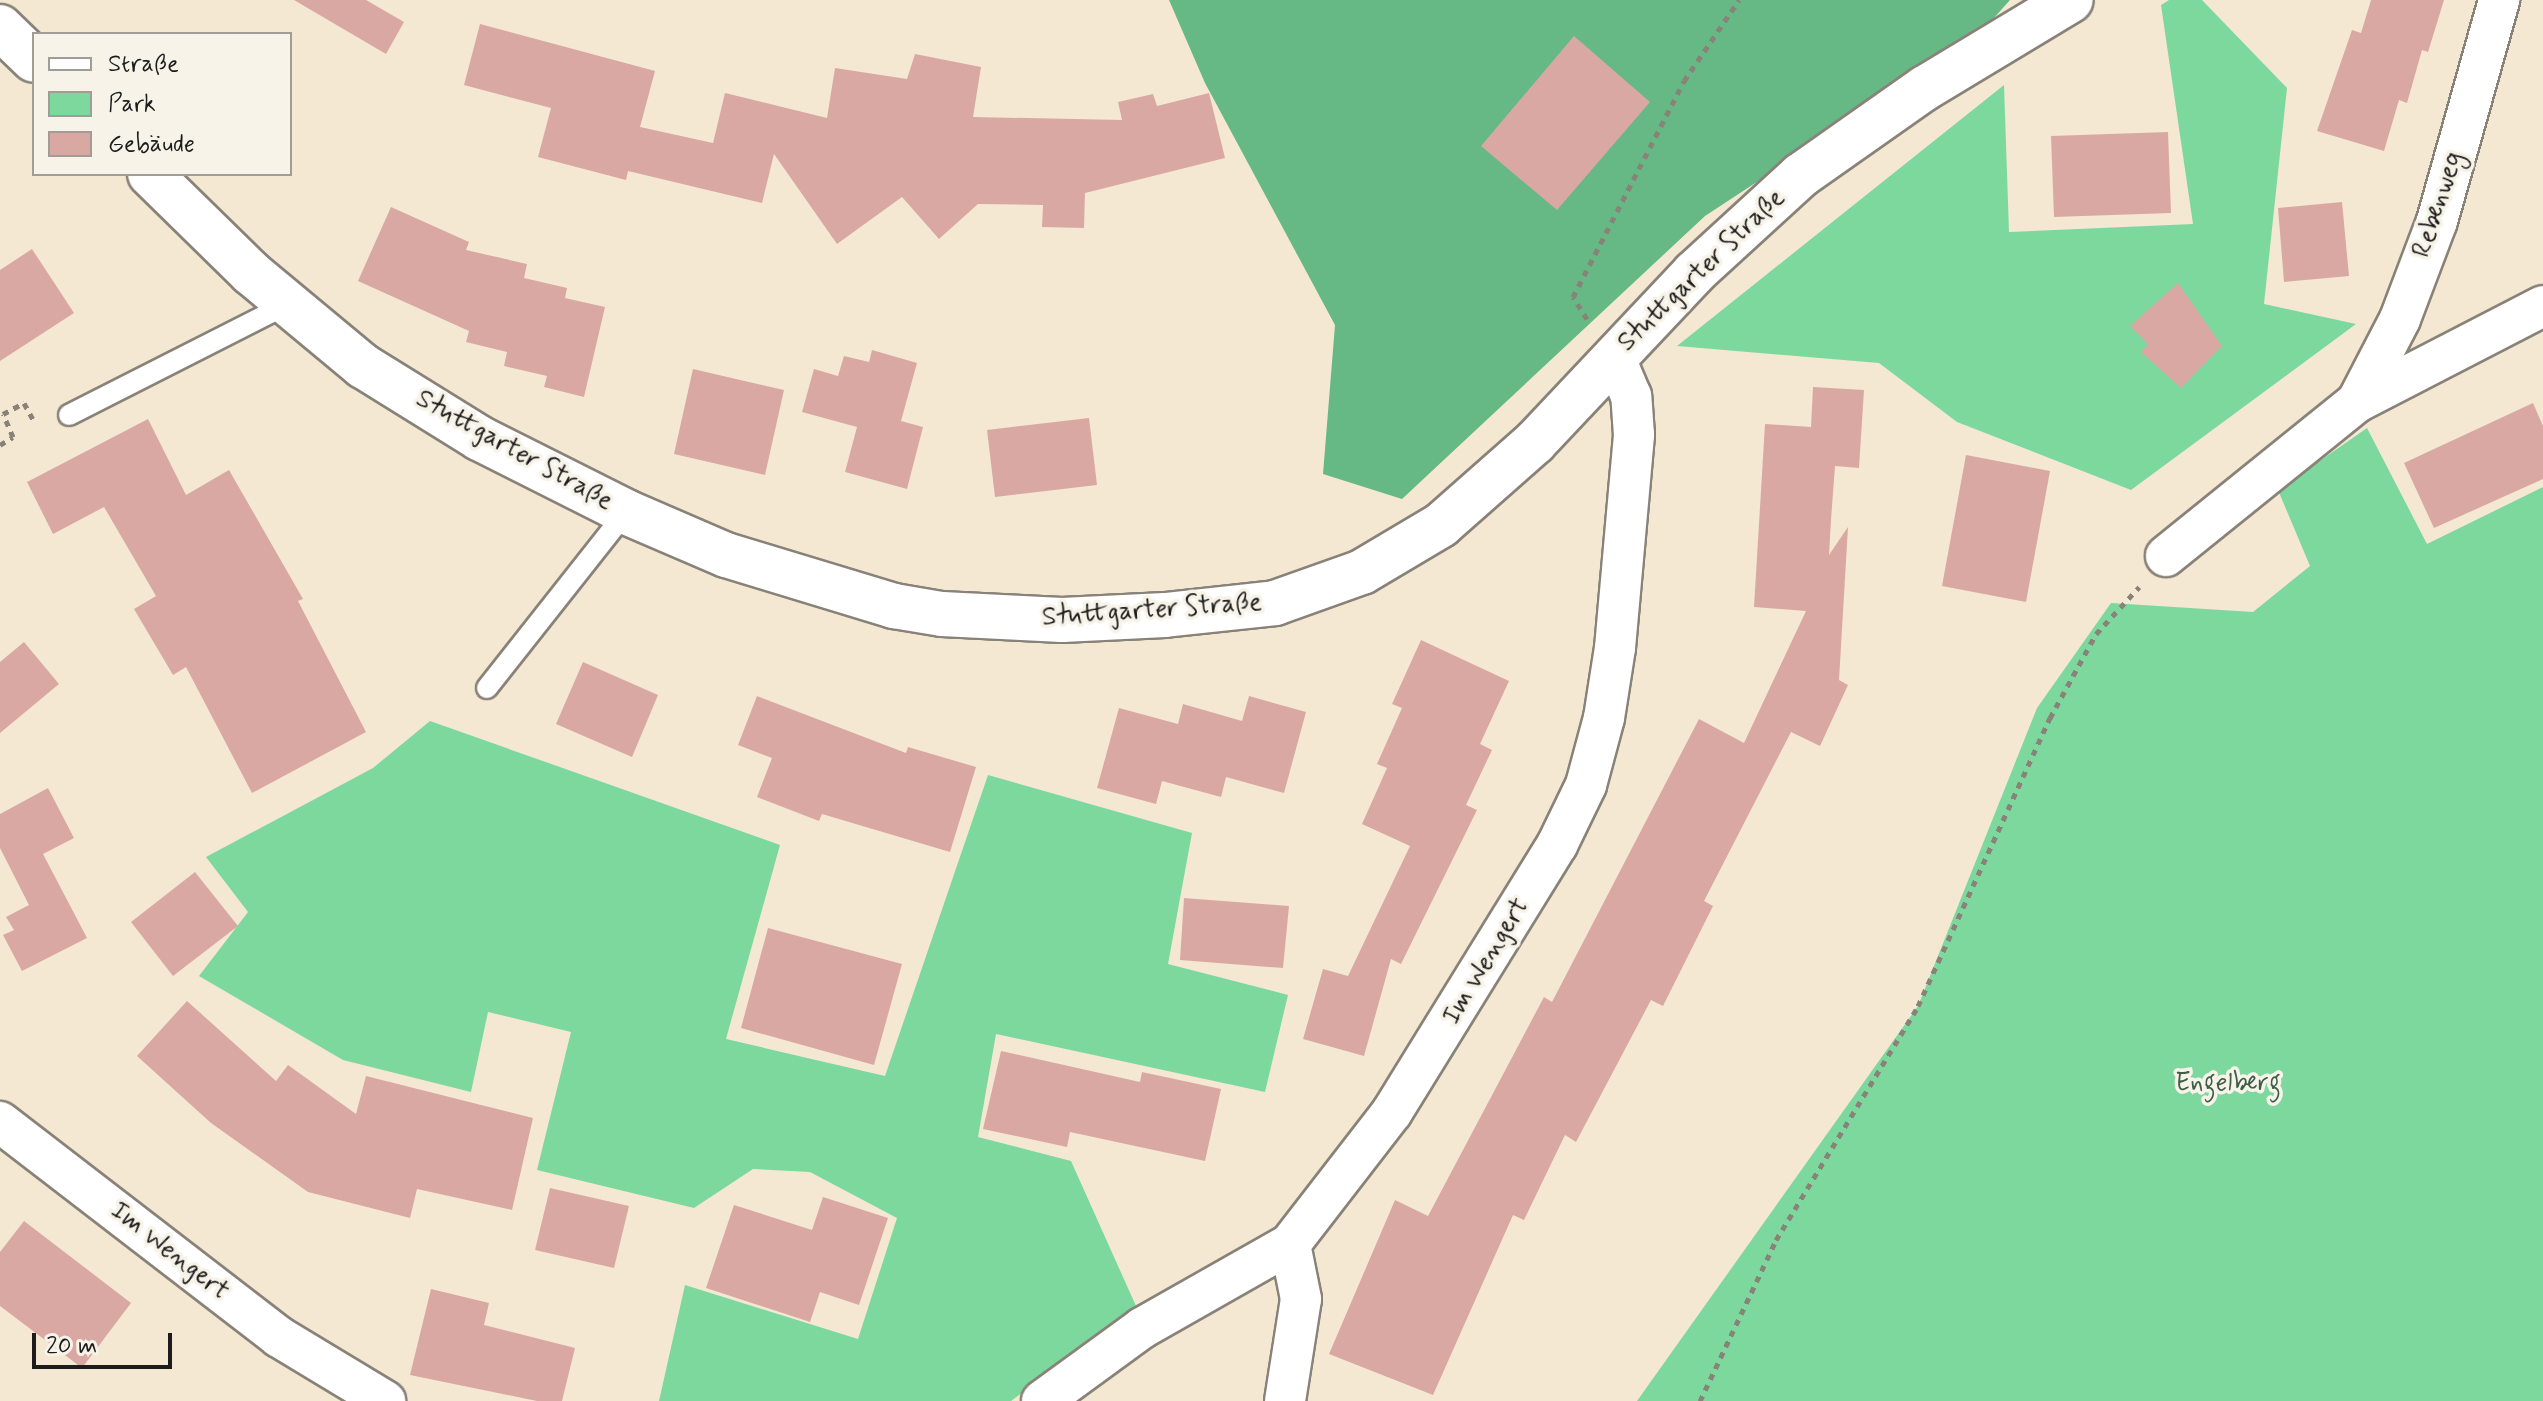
<!DOCTYPE html>
<meta charset="utf-8">
<style>
body{margin:0}
#map{position:relative;width:2543px;height:1401px;overflow:hidden;background:#f4e8d3;font-family:Mynerve,sans-serif}
div>[style]{position:absolute}
.green>*{inset:0;background:#7dd89e}
.forest>*{inset:0;background:#66b885}
.building>*{inset:0;background:#daa8a3}
.path>*{height:5px;margin-top:-2.5px;transform-origin:0;background:repeating-linear-gradient(90deg,#888278 0 6px,transparent 0 12px)}
.roads{filter:drop-shadow(2px 0 #888278) drop-shadow(-2px 0 #888278) drop-shadow(0 2px #888278) drop-shadow(0 -2px #888278)}
.service>*{height:20px;margin:-10px;padding:0 10px;transform-origin:10px;border-radius:10px;background:#fff}
.minor>*{height:40px;margin:-20px;padding:0 20px;transform-origin:20px;border-radius:20px;background:#fff}
.secondary>*{height:44px;margin:-22px;padding:0 22px;transform-origin:22px;border-radius:22px;background:#fff}
span{translate:-50% -50%;white-space:nowrap;text-align:center;line-height:1.15;-webkit-text-stroke:7px #f7f3e8;paint-order:stroke}
.street-label{font-size:26px;color:#1c1c1c}
.park-label{font-size:26px;color:#3e5e4a}
.legend{position:absolute;left:32px;top:32px;width:260px;height:144px;box-sizing:border-box;background:#f7f3e8;border:2px solid #9f9d96;margin:0;padding:10px 14px;list-style:none;font-size:24px;color:#1c1c1c}
.legend li{display:flex;align-items:center;gap:16px;height:40px}
.legend b{width:40px;border:2px solid #9f9d96}
.scale{position:absolute;left:32px;top:1333px;width:140px;height:36px;box-sizing:border-box;border:4px solid #1c1c1c;border-top:0;padding-left:10px;font-size:24px;line-height:28px;white-space:nowrap;color:#1c1c1c;-webkit-text-stroke:6px #f7f3e8;paint-order:stroke}
</style>
<div id="map">
<div class="green">
<div style="clip-path:polygon(2169px 0,2202px 0,2287px 88px,2264px 304px,2356px 324px,2131px 490px,1957px 422px,1879px 363px,1677px 346px,2004px 85px,2009px 232px,2193px 224px,2161px 5px)"></div>
<div style="clip-path:polygon(2367px 428px,2427px 544px,2543px 487px,2543px 1401px,1637px 1401px,1918px 1006px,2037px 708px,2111px 603px,2253px 612px,2310px 566px,2278px 490px)"></div>
<div style="clip-path:polygon(430px 721px,780px 845px,726px 1039px,885px 1076px,988px 775px,1192px 833px,1168px 964px,1288px 995px,1265px 1092px,996px 1034px,978px 1137px,1071px 1161px,1136px 1306px,1011px 1401px,659px 1401px,685px 1285px,858px 1339px,897px 1218px,810px 1172px,753px 1169px,694px 1208px,537px 1170px,571px 1032px,488px 1012px,471px 1092px,343px 1060px,199px 976px,248px 912px,206px 857px,373px 768px)"></div>
</div>
<div class="forest">
<div style="clip-path:polygon(1169px 0,2010px 0,1977px 37px,1705px 216px,1402px 499px,1323px 474px,1335px 325px,1205px 83px)"></div>
</div>
<div class="building">
<div style="clip-path:polygon(294px 0,366px 0,404px 22px,386px 54px)"></div>
<div style="clip-path:polygon(2371px 0,2444px 0,2428px 52px,2422px 50px,2407px 103px,2399px 100px,2384px 151px,2317px 131px,2352px 30px,2361px 33px)"></div>
<div style="clip-path:polygon(480px 24px,655px 71px,640px 127px,713px 143px,725px 93px,827px 118px,835px 68px,907px 79px,915px 54px,981px 67px,973px 117px,1122px 120px,1118px 102px,1153px 94px,1157px 106px,1209px 93px,1225px 158px,1085px 193px,1084px 228px,1042px 227px,1043px 205px,978px 204px,939px 239px,902px 197px,837px 244px,774px 154px,762px 203px,628px 171px,626px 180px,538px 157px,551px 108px,464px 85px)"></div>
<div style="clip-path:polygon(1574px 36px,1650px 102px,1557px 210px,1481px 146px)"></div>
<div style="clip-path:polygon(2168px 132px,2171px 213px,2054px 217px,2051px 136px)"></div>
<div style="clip-path:polygon(2342px 202px,2349px 276px,2284px 282px,2278px 208px)"></div>
<div style="clip-path:polygon(391px 207px,469px 242px,466px 250px,527px 264px,524px 278px,567px 288px,565px 298px,605px 307px,584px 397px,544px 387px,547px 376px,504px 366px,507px 352px,466px 342px,469px 331px,358px 281px)"></div>
<div style="clip-path:polygon(32px 249px,74px 313px,0 361px,0 270px)"></div>
<div style="clip-path:polygon(2178px 283px,2222px 346px,2181px 388px,2141px 352px,2148px 344px,2130px 326px)"></div>
<div style="clip-path:polygon(872px 350px,917px 363px,901px 421px,923px 427px,907px 489px,845px 472px,857px 427px,802px 412px,814px 369px,838px 376px,844px 356px,869px 362px)"></div>
<div style="clip-path:polygon(693px 369px,784px 390px,765px 475px,674px 454px)"></div>
<div style="clip-path:polygon(1813px 387px,1864px 390px,1859px 468px,1835px 466px,1831px 520px,1829px 555px,1848px 527px,1839px 680px,1848px 685px,1820px 746px,1791px 732px,1704px 901px,1713px 906px,1663px 1006px,1651px 1000px,1576px 1142px,1565px 1135px,1524px 1220px,1513px 1215px,1433px 1395px,1329px 1354px,1395px 1200px,1428px 1216px,1544px 997px,1552px 1002px,1699px 719px,1744px 743px,1806px 611px,1754px 607px,1765px 424px,1811px 427px)"></div>
<div style="clip-path:polygon(2533px 403px,2543px 426px,2543px 479px,2434px 528px,2404px 463px)"></div>
<div style="clip-path:polygon(1089px 418px,1097px 485px,995px 497px,987px 430px)"></div>
<div style="clip-path:polygon(148px 419px,186px 495px,229px 470px,303px 599px,298px 601px,366px 732px,252px 793px,186px 667px,173px 675px,134px 609px,156px 596px,104px 507px,53px 534px,27px 482px)"></div>
<div style="clip-path:polygon(1966px 455px,2050px 471px,2026px 602px,1942px 586px)"></div>
<div style="clip-path:polygon(1421px 640px,1509px 681px,1480px 744px,1492px 750px,1466px 805px,1477px 810px,1401px 964px,1391px 959px,1364px 1056px,1303px 1039px,1323px 969px,1348px 976px,1410px 846px,1362px 824px,1387px 768px,1377px 764px,1402px 708px,1392px 704px)"></div>
<div style="clip-path:polygon(24px 642px,59px 684px,0 733px,0 662px)"></div>
<div style="clip-path:polygon(583px 662px,658px 695px,632px 757px,556px 724px)"></div>
<div style="clip-path:polygon(757px 696px,906px 753px,908px 747px,976px 767px,950px 852px,822px 814px,819px 821px,757px 797px,772px 758px,738px 745px)"></div>
<div style="clip-path:polygon(1249px 696px,1306px 712px,1284px 793px,1226px 777px,1221px 797px,1162px 781px,1156px 804px,1097px 788px,1119px 708px,1178px 724px,1183px 704px,1242px 721px)"></div>
<div style="clip-path:polygon(48px 788px,74px 838px,43px 854px,87px 938px,22px 971px,3px 935px,14px 930px,6px 917px,29px 905px,0 848px,0 814px)"></div>
<div style="clip-path:polygon(195px 872px,238px 926px,173px 976px,131px 922px)"></div>
<div style="clip-path:polygon(1184px 898px,1289px 906px,1283px 968px,1180px 960px)"></div>
<div style="clip-path:polygon(768px 928px,902px 964px,874px 1065px,741px 1028px)"></div>
<div style="clip-path:polygon(187px 1001px,276px 1081px,288px 1065px,356px 1114px,366px 1076px,533px 1118px,512px 1210px,417px 1189px,410px 1218px,308px 1192px,211px 1123px,137px 1056px)"></div>
<div style="clip-path:polygon(1001px 1051px,1140px 1082px,1142px 1072px,1221px 1089px,1205px 1161px,1070px 1132px,1067px 1147px,983px 1129px)"></div>
<div style="clip-path:polygon(550px 1188px,629px 1206px,614px 1268px,535px 1250px)"></div>
<div style="clip-path:polygon(823px 1197px,888px 1218px,859px 1305px,820px 1292px,810px 1322px,706px 1288px,734px 1205px,812px 1230px)"></div>
<div style="clip-path:polygon(24px 1221px,131px 1303px,82px 1368px,0 1306px,0 1252px)"></div>
<div style="clip-path:polygon(431px 1289px,489px 1303px,484px 1325px,575px 1348px,562px 1401px,537px 1401px,410px 1375px)"></div>
</div>
<div class="path">
<div style="left:1587px;top:319px;width:26px;rotate:-122deg"></div>
<div style="left:1573px;top:297px;width:243px;rotate:-62.8deg"></div>
<div style="left:1684px;top:81px;width:98px;rotate:-55.8deg"></div>
<div style="left:0;top:445px;width:15px;rotate:-32deg"></div>
<div style="left:13px;top:437px;width:25px;rotate:-113deg"></div>
<div style="left:3px;top:414px;width:24px;rotate:-28deg"></div>
<div style="left:24px;top:403px;width:21px;rotate:61deg"></div>
<div style="left:1700px;top:1401px;width:178px;rotate:-64.7deg"></div>
<div style="left:1776px;top:1240px;width:274px;rotate:-58.7deg"></div>
<div style="left:1918px;top:1006px;width:317px;rotate:-65.4deg"></div>
<div style="left:2050px;top:718px;width:96px;rotate:-61.3deg"></div>
<div style="left:2096px;top:634px;width:64px;rotate:-47.5deg"></div>
</div>
<div class="roads">
<div class="service">
<div style="left:69px;top:415px;width:246px;rotate:-26.9deg"></div>
<div style="left:487px;top:688px;width:224px;rotate:-51.7deg"></div>
</div>
<div class="minor">
<div style="left:2357px;top:402px;width:93px;rotate:-62.6deg"></div>
<div style="left:2400px;top:319px;width:105px;rotate:-69.3deg"></div>
<div style="left:2437px;top:221px;width:230px;rotate:-74.3deg"></div>
<div style="left:2166px;top:556px;width:245px;rotate:-38.9deg"></div>
<div style="left:2357px;top:402px;width:209px;rotate:-27.3deg"></div>
<div style="left:0;top:1122px;width:352px;rotate:37.6deg"></div>
<div style="left:279px;top:1337px;width:124px;rotate:31.1deg"></div>
<div style="left:1042px;top:1401px;width:124px;rotate:-36.1deg"></div>
<div style="left:1142px;top:1328px;width:170px;rotate:-29.6deg"></div>
<div style="left:1290px;top:1244px;width:167px;rotate:-52.3deg"></div>
<div style="left:1392px;top:1112px;width:314px;rotate:-58.3deg"></div>
<div style="left:1557px;top:845px;width:67px;rotate:-64.2deg"></div>
<div style="left:1586px;top:785px;width:69px;rotate:-75deg"></div>
<div style="left:1604px;top:718px;width:71px;rotate:-81.1deg"></div>
<div style="left:1615px;top:648px;width:214px;rotate:-84.9deg"></div>
<div style="left:1634px;top:435px;width:39px;rotate:-94deg"></div>
<div style="left:1631px;top:396px;width:43px;rotate:-113deg"></div>
<div style="left:1285px;top:1401px;width:103px;rotate:-81.1deg"></div>
<div style="left:1301px;top:1299px;width:56px;rotate:-101.3deg"></div>
</div>
<div class="secondary">
<div style="left:0;top:27px;width:47px;rotate:44.1deg"></div>
<div style="left:150px;top:174px;width:141px;rotate:44.4deg"></div>
<div style="left:251px;top:273px;width:146px;rotate:39.7deg"></div>
<div style="left:363px;top:366px;width:137px;rotate:31.8deg"></div>
<div style="left:479px;top:438px;width:165px;rotate:26.7deg"></div>
<div style="left:626px;top:512px;width:109px;rotate:23.3deg"></div>
<div style="left:726px;top:555px;width:176px;rotate:16.9deg"></div>
<div style="left:894px;top:606px;width:49px;rotate:9.5deg"></div>
<div style="left:942px;top:614px;width:120px;rotate:2.9deg"></div>
<div style="left:1062px;top:620px;width:103px;rotate:-2.8deg"></div>
<div style="left:1165px;top:615px;width:111px;rotate:-6.2deg"></div>
<div style="left:1275px;top:603px;width:92px;rotate:-19.6deg"></div>
<div style="left:1362px;top:572px;width:92px;rotate:-30.7deg"></div>
<div style="left:1441px;top:525px;width:125px;rotate:-41.4deg"></div>
<div style="left:1535px;top:442px;width:232px;rotate:-46.7deg"></div>
<div style="left:1694px;top:273px;width:145px;rotate:-42.5deg"></div>
<div style="left:1801px;top:175px;width:151px;rotate:-35.1deg"></div>
<div style="left:1925px;top:88px;width:170px;rotate:-31.1deg"></div>
</div>
</div>
<div class="street-label">
<span style="left:2439px;top:205px;rotate:-72deg">Rebenweg</span>
<span style="left:1702px;top:271px;rotate:-44deg">Stuttgarter Straße</span>
<span style="left:514px;top:451px;rotate:29deg">Stuttgarter Straße</span>
<span style="left:1152px;top:611px;rotate:-4deg">Stuttgarter Straße</span>
<span style="left:1487px;top:962px;rotate:-59deg">Im Wengert</span>
<span style="left:169px;top:1252px;rotate:38deg">Im Wengert</span>
</div>
<div class="park-label">
<span style="left:2228px;top:1084px">Engelberg</span>
</div>
<ul class="legend">
<li><b style="height:10px;background:#fff"></b>Straße</li>
<li><b style="height:22px;background:#7dd89e"></b>Park</li>
<li><b style="height:22px;background:#daa8a3"></b>Gebäude</li>
</ul>
<div class="scale">20 m</div>
</div>
